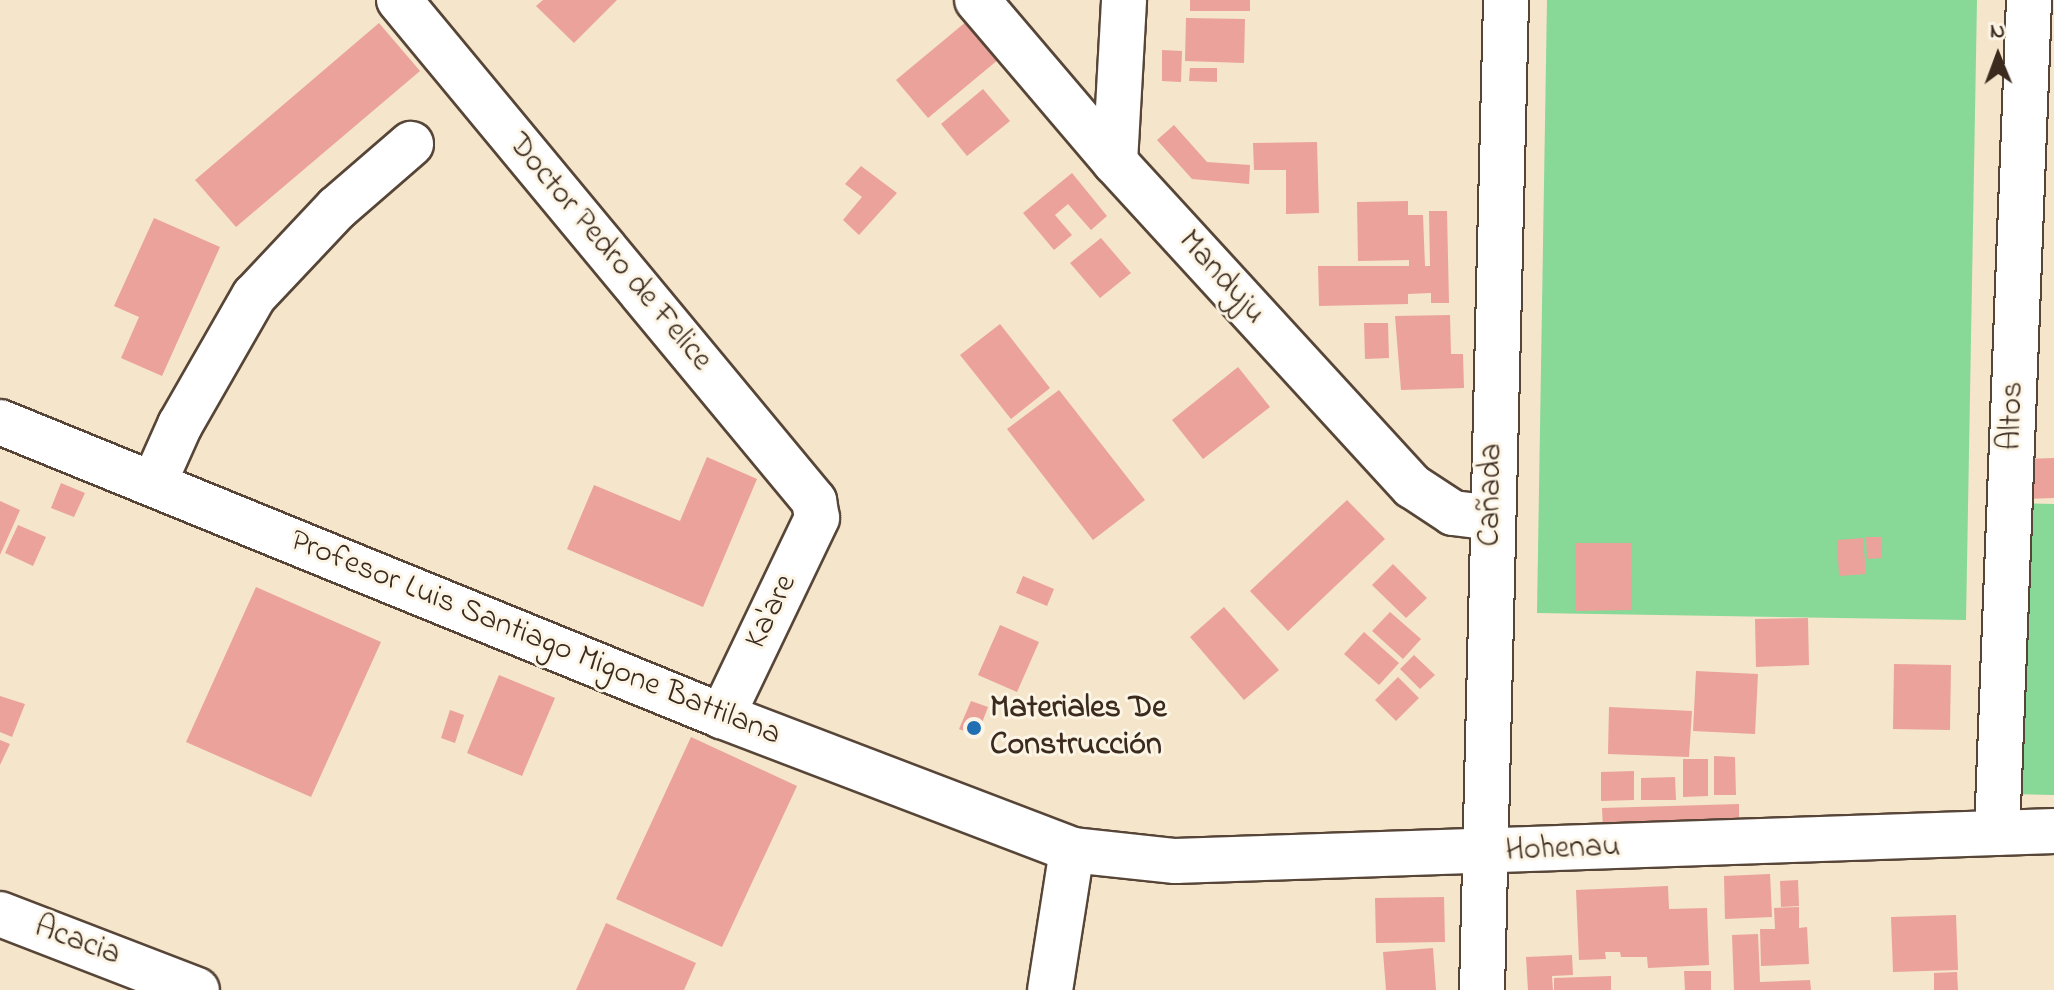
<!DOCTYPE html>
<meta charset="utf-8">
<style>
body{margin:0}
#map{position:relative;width:2054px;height:990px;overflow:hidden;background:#f5e5ca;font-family:"Indie Flower",sans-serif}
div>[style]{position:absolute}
.green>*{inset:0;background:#88d898}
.building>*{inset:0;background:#eba29a}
.roads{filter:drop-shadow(2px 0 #574638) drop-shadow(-2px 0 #574638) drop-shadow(0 2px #574638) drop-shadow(0 -2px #574638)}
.minor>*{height:44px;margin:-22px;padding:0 22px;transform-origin:22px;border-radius:22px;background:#fff}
.major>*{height:44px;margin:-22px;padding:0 22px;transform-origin:22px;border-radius:22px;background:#fff}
.dots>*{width:22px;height:22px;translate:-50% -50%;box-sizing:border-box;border:4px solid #fcf5e5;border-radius:50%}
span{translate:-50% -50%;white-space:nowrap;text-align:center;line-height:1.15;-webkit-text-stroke:6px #fcf5e5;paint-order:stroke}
.street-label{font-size:32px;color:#3b2a1e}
.poi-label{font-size:32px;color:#3b2a1e;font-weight:700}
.left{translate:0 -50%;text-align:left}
.north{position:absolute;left:1958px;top:16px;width:80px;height:80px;-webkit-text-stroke:6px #fcf5e5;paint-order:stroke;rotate:359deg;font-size:22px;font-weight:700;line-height:32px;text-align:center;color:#3b2a1e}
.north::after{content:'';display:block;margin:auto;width:28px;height:36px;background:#3b2a1e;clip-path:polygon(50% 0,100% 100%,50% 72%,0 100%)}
</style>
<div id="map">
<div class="green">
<div style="clip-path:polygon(1547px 0,1977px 0,1966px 620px,1537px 613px)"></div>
<div style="clip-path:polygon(2013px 503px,2054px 504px,2054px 795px,2006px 794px)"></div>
</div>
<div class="building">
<div style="clip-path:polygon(543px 0,617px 0,574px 43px,536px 6px)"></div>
<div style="clip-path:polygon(1190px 0,1250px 0,1250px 11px,1190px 11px)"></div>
<div style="clip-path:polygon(1186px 18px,1245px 19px,1244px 63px,1185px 61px)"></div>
<div style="clip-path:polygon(967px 21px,999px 59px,928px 118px,896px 80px)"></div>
<div style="clip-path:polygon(379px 23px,420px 71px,236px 227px,195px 180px)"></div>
<div style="clip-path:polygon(1162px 50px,1182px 51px,1181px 82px,1162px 81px)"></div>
<div style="clip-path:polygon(1190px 68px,1217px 68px,1217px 82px,1189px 81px)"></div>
<div style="clip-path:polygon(983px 89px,1010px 121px,967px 156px,941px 124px)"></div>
<div style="clip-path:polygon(1174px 125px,1207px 162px,1250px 165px,1249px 184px,1192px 179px,1157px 140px)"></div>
<div style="clip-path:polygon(1317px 142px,1319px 213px,1286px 214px,1286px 170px,1254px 170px,1253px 143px)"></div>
<div style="clip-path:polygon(861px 166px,897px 193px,859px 235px,843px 220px,862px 197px,845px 184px)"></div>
<div style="clip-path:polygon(1072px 173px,1107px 216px,1091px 230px,1068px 204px,1055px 215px,1072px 235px,1054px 250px,1023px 213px)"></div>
<div style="clip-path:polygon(1408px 201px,1408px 215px,1423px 215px,1425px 266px,1430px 266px,1429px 211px,1447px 211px,1449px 303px,1431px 303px,1431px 293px,1408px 294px,1408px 304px,1319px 306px,1318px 266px,1409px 266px,1409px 260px,1358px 261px,1357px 202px)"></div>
<div style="clip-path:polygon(154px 218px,220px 247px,162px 376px,121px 358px,139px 317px,114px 306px)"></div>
<div style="clip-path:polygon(1101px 238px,1131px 273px,1100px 298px,1070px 263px)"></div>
<div style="clip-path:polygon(1450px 315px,1451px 354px,1463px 354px,1464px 388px,1401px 390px,1395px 316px)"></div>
<div style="clip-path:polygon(1364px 323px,1388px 323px,1389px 358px,1365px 359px)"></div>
<div style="clip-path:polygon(1000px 324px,1050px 388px,1011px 419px,960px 355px)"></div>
<div style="clip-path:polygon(1238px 367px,1270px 407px,1203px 459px,1172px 420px)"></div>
<div style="clip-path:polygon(1059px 390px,1145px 500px,1093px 540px,1007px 429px)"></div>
<div style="clip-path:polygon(707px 457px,757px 479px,703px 607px,567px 549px,594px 485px,680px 521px)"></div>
<div style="clip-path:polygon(2054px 458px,2054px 498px,2028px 499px,2028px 459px)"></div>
<div style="clip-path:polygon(61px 483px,85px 493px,74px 517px,51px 508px)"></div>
<div style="clip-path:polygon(1347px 500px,1385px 539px,1288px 631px,1250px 591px)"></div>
<div style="clip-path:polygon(0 501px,20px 510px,0 555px)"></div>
<div style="clip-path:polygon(18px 525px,46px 537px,33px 566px,5px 553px)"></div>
<div style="clip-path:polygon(1866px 537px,1881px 537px,1882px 558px,1867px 559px)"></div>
<div style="clip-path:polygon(1863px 538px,1866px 574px,1839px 576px,1837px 540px)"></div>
<div style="clip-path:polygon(1575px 543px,1631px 543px,1632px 610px,1575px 611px)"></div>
<div style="clip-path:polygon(1393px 564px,1427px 598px,1406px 618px,1372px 585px)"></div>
<div style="clip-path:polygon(1023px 576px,1054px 589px,1047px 606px,1016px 593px)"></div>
<div style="clip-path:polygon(256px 587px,381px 642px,311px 797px,186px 742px)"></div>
<div style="clip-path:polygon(1224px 607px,1279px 670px,1244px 700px,1190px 637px)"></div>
<div style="clip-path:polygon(1390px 612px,1421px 639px,1403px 659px,1372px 631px)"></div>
<div style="clip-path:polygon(1808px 618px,1809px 665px,1756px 667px,1755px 619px)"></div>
<div style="clip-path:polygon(1000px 625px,1039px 642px,1017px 692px,978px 675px)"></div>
<div style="clip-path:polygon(1364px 632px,1399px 663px,1379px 685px,1344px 654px)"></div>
<div style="clip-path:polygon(1414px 655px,1435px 675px,1420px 689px,1400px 669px)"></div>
<div style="clip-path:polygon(1894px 664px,1951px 665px,1950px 730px,1893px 729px)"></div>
<div style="clip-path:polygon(1696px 671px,1758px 674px,1755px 734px,1693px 731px)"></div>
<div style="clip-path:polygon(499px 675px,555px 698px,522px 776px,467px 753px)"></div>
<div style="clip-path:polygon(1398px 677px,1419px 698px,1396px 721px,1375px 700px)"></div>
<div style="clip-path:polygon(0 696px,25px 704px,12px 737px,0 732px)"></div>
<div style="clip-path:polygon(971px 701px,988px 707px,977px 736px,959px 729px)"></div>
<div style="clip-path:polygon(1609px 707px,1692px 711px,1689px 757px,1608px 754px)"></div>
<div style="clip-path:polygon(450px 710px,464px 715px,455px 743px,441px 738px)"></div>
<div style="clip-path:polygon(691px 737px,797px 786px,722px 947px,616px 899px)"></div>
<div style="clip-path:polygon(0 740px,10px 744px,0 765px)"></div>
<div style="clip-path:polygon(1714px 756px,1735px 757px,1736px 795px,1714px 795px)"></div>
<div style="clip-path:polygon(1683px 759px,1708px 759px,1708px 796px,1683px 797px)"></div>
<div style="clip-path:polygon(1634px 771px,1634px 800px,1601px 801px,1601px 772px)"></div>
<div style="clip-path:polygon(1675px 777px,1676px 800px,1641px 800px,1641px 778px)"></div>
<div style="clip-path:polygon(1739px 804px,1739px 825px,1603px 830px,1602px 808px)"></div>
<div style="clip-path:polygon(1770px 874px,1772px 917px,1725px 919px,1724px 876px)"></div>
<div style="clip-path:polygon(1798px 880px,1799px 906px,1781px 907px,1780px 881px)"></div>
<div style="clip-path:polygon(1668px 886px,1669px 909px,1707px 908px,1709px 965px,1648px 968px,1647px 957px,1621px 957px,1620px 952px,1605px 952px,1606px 959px,1579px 960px,1576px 890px)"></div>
<div style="clip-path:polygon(1444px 897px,1445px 942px,1376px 943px,1375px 898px)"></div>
<div style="clip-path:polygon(1799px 907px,1799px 928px,1807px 927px,1809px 964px,1761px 966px,1760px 929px,1775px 929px,1774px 908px)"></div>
<div style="clip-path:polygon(1956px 915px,1958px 970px,1893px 972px,1891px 917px)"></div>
<div style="clip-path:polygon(606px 923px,696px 963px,684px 990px,576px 990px)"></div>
<div style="clip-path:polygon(1758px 934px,1760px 982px,1810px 980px,1811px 990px,1734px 990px,1732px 935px)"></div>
<div style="clip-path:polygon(1433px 948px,1436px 990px,1386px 990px,1383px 952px)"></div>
<div style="clip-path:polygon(1572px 955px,1573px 975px,1552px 976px,1553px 990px,1528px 990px,1526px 957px)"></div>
<div style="clip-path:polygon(1684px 971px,1711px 971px,1711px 990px,1685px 990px)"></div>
<div style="clip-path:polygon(1957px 972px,1958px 990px,1934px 990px,1934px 973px)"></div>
<div style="clip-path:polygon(1611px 976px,1611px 990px,1554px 990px,1554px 978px)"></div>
</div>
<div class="roads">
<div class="minor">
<div style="left:399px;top:0;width:651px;rotate:50.36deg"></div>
<div style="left:814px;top:501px;width:17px;rotate:80deg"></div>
<div style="left:817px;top:518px;width:220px;rotate:115.6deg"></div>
<div style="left:977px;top:0;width:213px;rotate:49.6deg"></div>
<div style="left:1115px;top:162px;width:440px;rotate:47.5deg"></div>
<div style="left:1412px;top:486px;width:49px;rotate:33.4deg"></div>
<div style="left:1453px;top:513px;width:38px;rotate:7deg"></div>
<div style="left:1115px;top:162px;width:162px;rotate:-86.8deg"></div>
<div style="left:154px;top:483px;width:64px;rotate:-65.9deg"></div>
<div style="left:180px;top:425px;width:149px;rotate:-60.2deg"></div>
<div style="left:254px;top:296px;width:121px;rotate:-46.7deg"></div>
<div style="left:337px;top:208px;width:98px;rotate:-40.9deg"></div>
<div style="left:1997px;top:833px;width:834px;rotate:-87.8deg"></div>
<div style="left:1072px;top:850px;width:104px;rotate:6.1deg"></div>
<div style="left:1175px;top:861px;width:880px;rotate:-1.95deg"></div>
<div style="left:0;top:914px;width:211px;rotate:21.1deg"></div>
<div style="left:1482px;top:990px;width:990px;rotate:-88.61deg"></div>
</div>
<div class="major">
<div style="left:0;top:422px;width:780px;rotate:22.16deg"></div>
<div style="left:722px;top:716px;width:375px;rotate:20.9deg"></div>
<div style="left:1072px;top:850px;width:142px;rotate:98.9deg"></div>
</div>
</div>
<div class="dots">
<div style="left:974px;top:728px;background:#1f6fb2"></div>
</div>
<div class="street-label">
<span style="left:609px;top:253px;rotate:50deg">Doctor Pedro de Felice</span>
<span style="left:1221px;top:278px;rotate:48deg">Mandyju</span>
<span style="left:2013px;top:416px;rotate:-88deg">Altos</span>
<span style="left:1492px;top:495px;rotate:-89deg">Cañada</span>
<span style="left:772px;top:612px;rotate:-64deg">Ka'are</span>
<span style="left:535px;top:639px;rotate:22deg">Profesor Luis Santiago Migone Battilana</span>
<span style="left:1563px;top:850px;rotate:-2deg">Hohenau</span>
<span style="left:77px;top:942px;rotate:20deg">Acacia</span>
</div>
<div class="poi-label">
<span class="left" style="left:990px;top:728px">Materiales De<br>Construcción</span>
</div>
<div class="north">N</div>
</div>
